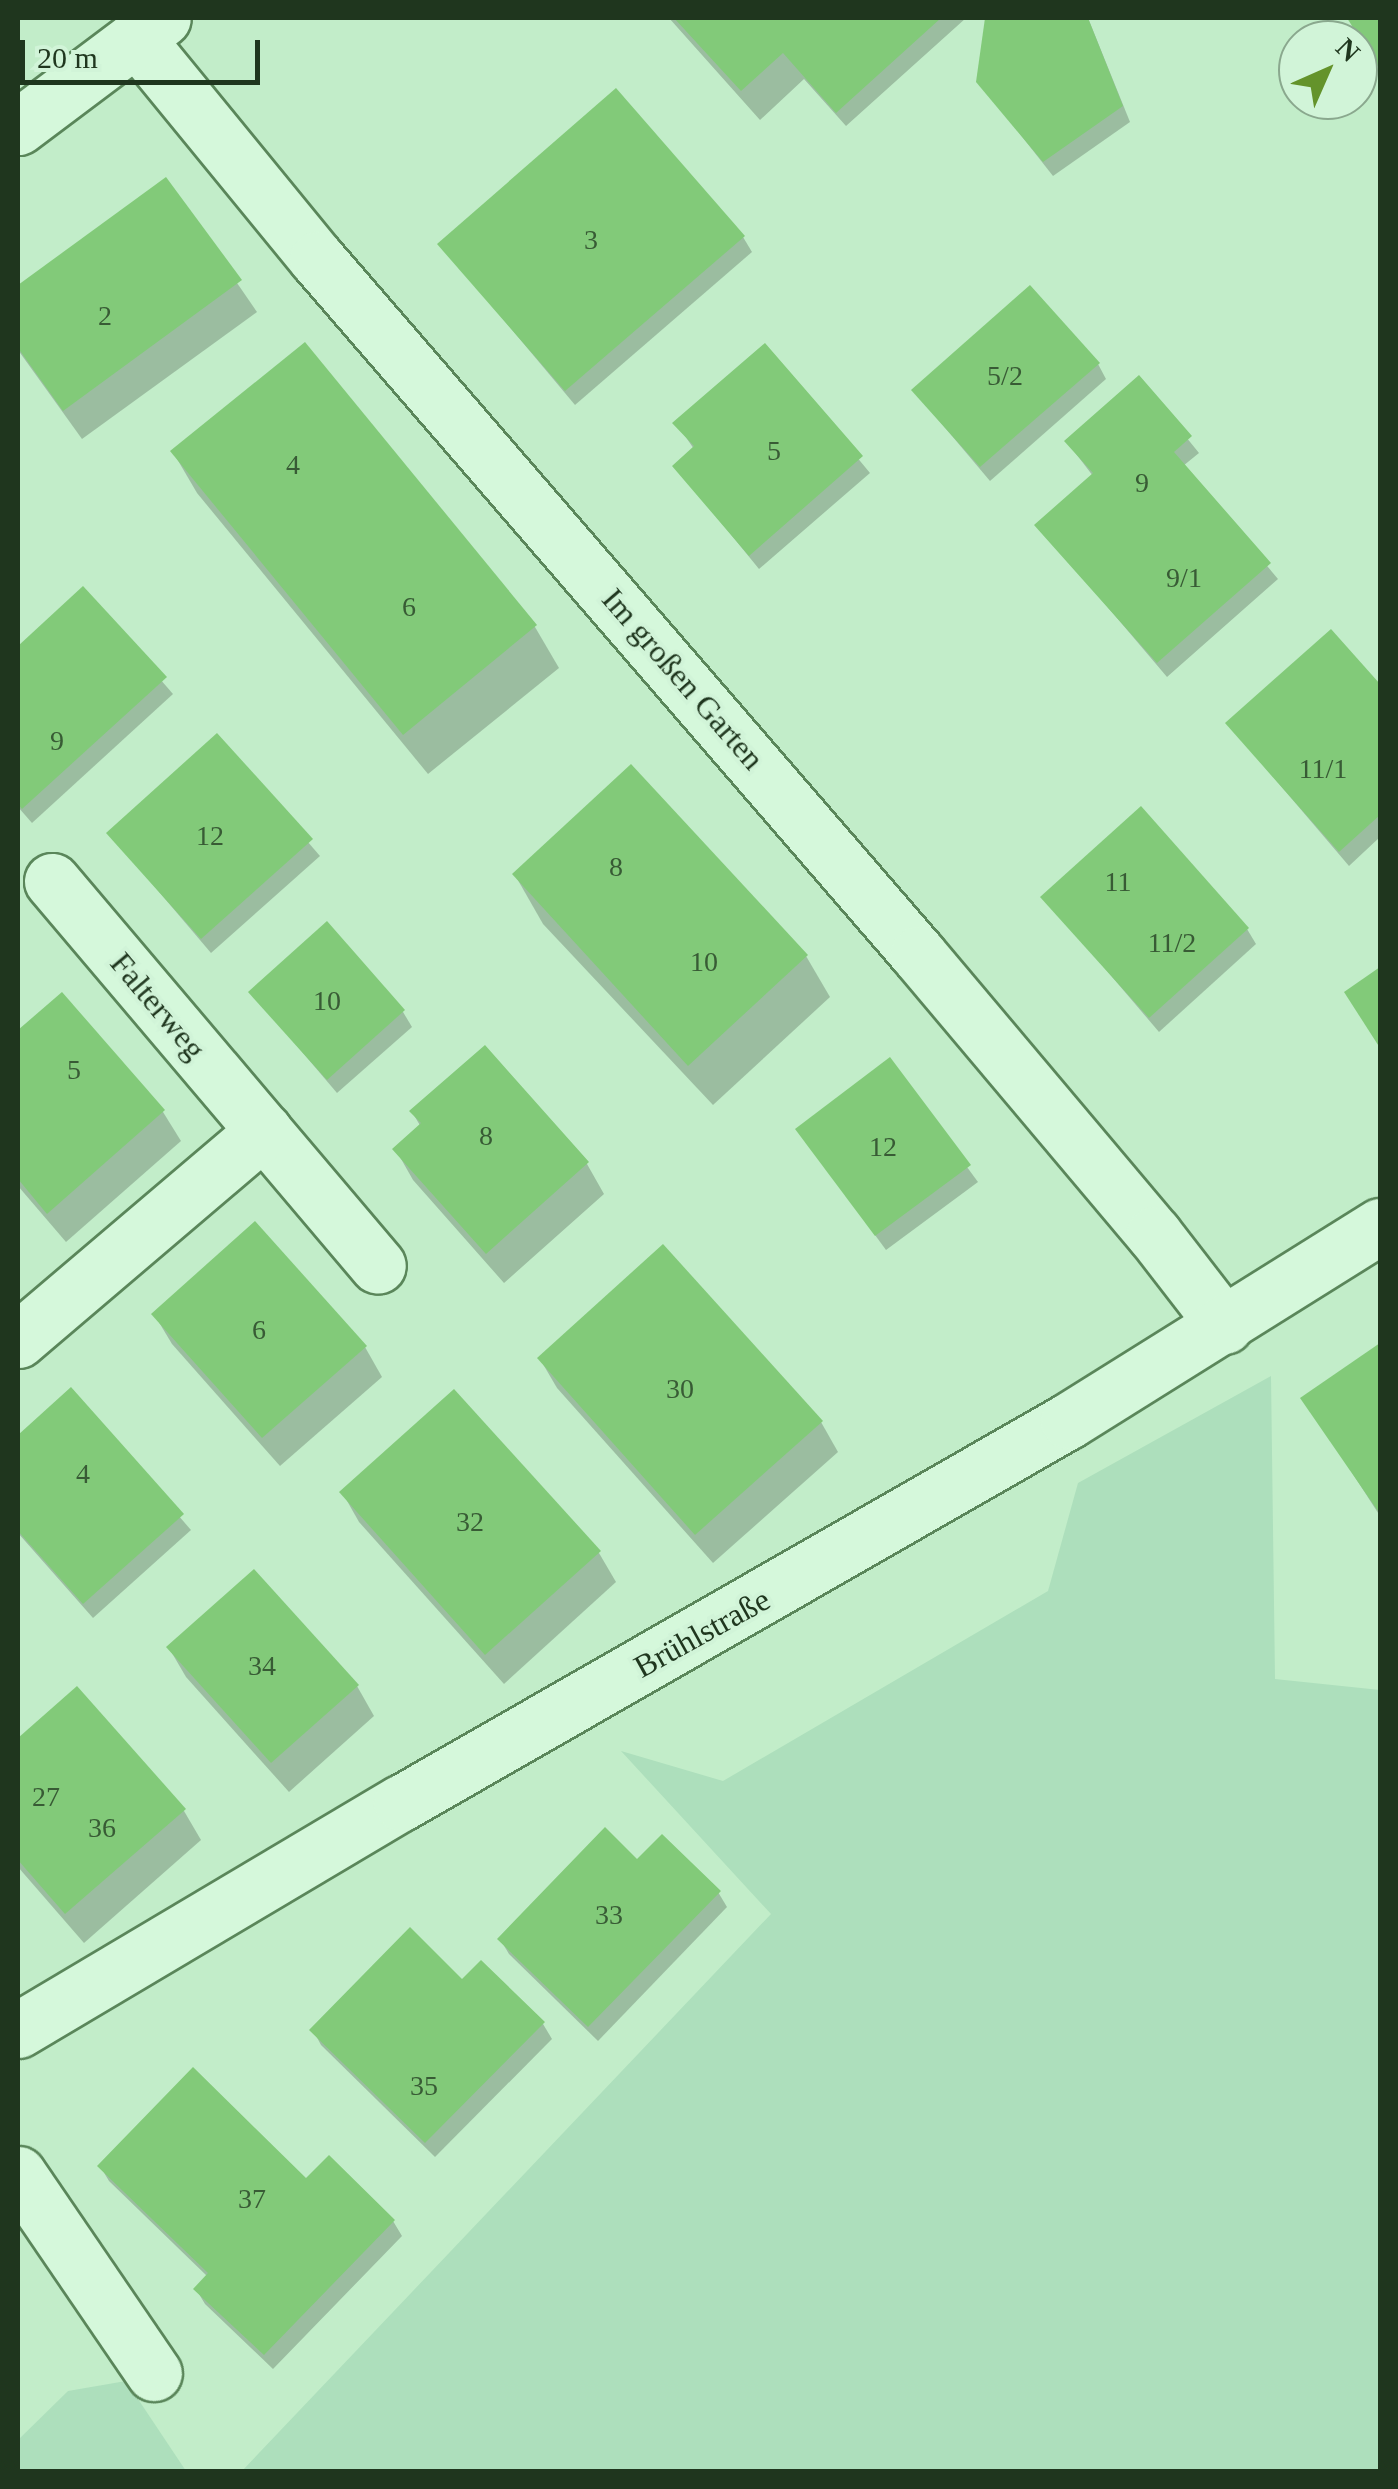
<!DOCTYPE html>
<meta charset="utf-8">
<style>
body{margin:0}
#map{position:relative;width:1398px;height:2489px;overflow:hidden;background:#c2edc9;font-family:Georgia,serif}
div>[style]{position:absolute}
.farmland>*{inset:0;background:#addfbc}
.shadow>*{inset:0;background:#0003}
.building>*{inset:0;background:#82ca79}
.roads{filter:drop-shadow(2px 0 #5a865a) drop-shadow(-2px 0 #5a865a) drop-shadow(0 2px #5a865a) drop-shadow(0 -2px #5a865a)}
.minor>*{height:55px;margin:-27.5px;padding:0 27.5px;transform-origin:27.5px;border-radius:27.5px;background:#d5f8db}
span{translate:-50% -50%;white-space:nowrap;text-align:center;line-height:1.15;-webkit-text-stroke:8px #d1f4d8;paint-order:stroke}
.number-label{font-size:28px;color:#385b35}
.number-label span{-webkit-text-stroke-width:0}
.street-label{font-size:32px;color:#1f361e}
.frame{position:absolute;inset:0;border:20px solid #1f361e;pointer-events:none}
.north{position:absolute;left:1278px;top:20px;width:100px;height:100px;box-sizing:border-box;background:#d1f4d8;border:2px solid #8aa88e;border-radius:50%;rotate:45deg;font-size:28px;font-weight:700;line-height:40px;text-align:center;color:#1f361e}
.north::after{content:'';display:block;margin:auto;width:35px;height:45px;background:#64932b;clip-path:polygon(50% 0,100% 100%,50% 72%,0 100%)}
.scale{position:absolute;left:20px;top:40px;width:240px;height:45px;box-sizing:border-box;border:5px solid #1f361e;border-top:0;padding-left:12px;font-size:30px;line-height:35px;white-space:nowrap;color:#1f361e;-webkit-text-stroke:8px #d1f4d8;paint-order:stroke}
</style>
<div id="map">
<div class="farmland">
<div style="clip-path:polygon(1271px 1376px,1275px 1679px,1380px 1690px,1380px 2471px,242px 2471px,771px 1914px,621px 1751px,723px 1781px,1048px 1591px,1078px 1483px)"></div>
<div style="clip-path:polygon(126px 2381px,186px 2471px,18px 2472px,18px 2440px,68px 2391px)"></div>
</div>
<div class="shadow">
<div style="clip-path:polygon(669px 18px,966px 18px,846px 126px,804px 79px,760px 120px)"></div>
<div style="clip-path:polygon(987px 18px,1088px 18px,1130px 122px,1053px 176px,979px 82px)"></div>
<div style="clip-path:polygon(166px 180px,257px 312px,82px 439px,18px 350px,18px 288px)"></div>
<div style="clip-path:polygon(743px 237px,752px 252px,575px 405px,440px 244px)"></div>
<div style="clip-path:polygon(305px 345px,535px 627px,559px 668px,428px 774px,197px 493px,173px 452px)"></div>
<div style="clip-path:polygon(765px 346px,870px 473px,759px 569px,675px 466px,694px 449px,676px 423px)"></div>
<div style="clip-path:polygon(1098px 364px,1106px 379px,990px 481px,914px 391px)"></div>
<div style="clip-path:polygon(1139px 379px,1199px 453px,1183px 466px,1278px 579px,1167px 677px,1038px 525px,1093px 476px,1067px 442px)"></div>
<div style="clip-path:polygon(82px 589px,173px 694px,32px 823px,18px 807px,18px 649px)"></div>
<div style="clip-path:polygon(1331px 632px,1380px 688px,1380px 837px,1349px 866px,1228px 724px)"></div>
<div style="clip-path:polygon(217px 737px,320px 856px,211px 953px,109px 833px)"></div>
<div style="clip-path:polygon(515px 875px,806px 956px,830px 997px,713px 1105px,543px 924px)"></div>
<div style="clip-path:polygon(1044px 897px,1247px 929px,1256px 944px,1159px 1032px)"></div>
<div style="clip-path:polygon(252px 993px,403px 1012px,412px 1027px,337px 1093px)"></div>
<div style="clip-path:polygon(62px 995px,163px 1112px,181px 1141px,66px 1242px,18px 1186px,18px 1033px)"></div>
<div style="clip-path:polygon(484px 1048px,587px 1164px,604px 1194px,504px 1283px,413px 1180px,396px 1150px,421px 1127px,412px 1112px)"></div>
<div style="clip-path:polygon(889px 1061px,978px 1182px,886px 1250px,798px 1130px)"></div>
<div style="clip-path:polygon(154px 1314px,365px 1347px,382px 1377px,280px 1466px,172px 1344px)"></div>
<div style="clip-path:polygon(1380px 1346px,1380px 1516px,1304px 1398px)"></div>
<div style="clip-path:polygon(540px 1359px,821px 1422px,838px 1452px,713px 1563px,557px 1388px)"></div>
<div style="clip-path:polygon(70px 1391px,191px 1530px,93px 1618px,18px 1533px,18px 1438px)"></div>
<div style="clip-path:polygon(342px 1492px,599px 1553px,616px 1582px,504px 1684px,359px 1522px)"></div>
<div style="clip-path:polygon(169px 1648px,357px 1686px,374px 1716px,289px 1792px,186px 1677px)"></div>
<div style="clip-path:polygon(77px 1689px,184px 1811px,201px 1840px,84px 1943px,18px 1867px,18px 1741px)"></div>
<div style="clip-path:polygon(637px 1862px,718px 1892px,727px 1907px,598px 2041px,509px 1954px,500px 1939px)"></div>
<div style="clip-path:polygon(462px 1982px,543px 2024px,552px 2039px,435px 2157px,321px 2045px,313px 2030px)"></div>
<div style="clip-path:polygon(100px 2166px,306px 2181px,393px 2221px,402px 2236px,273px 2369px,205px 2304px,196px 2289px,208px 2277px,109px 2181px)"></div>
</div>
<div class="building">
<div style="clip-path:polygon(674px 18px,941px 18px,836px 113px,783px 53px,741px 91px)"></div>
<div style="clip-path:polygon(985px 18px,1088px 18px,1123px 106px,1043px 162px,976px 82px)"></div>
<div style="clip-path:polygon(1347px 18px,1380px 18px,1380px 70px)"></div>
<div style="clip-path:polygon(616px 88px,745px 236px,565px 391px,437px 244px)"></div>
<div style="clip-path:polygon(166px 177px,242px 280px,63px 411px,18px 348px,18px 285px)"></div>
<div style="clip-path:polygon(1030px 285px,1100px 363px,980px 467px,911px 390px)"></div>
<div style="clip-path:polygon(305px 342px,537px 625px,403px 735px,170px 451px)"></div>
<div style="clip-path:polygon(765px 343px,863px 456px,749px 556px,672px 466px,694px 446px,672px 423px)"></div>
<div style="clip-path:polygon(1139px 375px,1192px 436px,1174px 452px,1271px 563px,1157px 663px,1034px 525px,1093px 473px,1064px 441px)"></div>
<div style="clip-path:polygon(83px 586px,167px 677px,22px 809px,18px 804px,18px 646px)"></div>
<div style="clip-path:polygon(1331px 629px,1380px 684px,1380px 815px,1339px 852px,1225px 723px)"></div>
<div style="clip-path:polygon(217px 733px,313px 839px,201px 939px,106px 833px)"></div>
<div style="clip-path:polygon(631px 764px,808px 955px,688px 1066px,512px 874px)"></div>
<div style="clip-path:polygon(1141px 806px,1249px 928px,1149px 1018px,1040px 897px)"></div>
<div style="clip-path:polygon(327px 921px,405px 1010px,327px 1080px,248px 992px)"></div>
<div style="clip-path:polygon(1380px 967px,1380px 1048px,1344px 992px)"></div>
<div style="clip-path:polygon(62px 992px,165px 1110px,47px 1214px,18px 1179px,18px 1030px)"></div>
<div style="clip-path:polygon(485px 1045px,589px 1162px,486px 1254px,392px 1149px,421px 1123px,409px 1111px)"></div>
<div style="clip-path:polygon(890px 1057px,971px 1165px,875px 1236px,795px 1129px)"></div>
<div style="clip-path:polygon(255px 1221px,367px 1346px,262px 1438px,151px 1314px)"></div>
<div style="clip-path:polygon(663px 1244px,823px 1421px,695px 1535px,537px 1358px)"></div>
<div style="clip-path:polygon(1380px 1343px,1380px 1514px,1300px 1398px)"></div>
<div style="clip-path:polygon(71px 1387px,184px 1514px,83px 1604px,18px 1531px,18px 1435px)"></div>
<div style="clip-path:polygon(454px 1389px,601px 1551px,485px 1655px,339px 1492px)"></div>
<div style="clip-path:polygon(254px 1569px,359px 1685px,271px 1763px,166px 1647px)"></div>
<div style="clip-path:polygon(77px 1686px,186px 1809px,65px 1914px,18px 1860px,18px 1738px)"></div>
<div style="clip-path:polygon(605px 1827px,637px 1859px,662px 1834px,721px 1891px,588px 2027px,497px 1939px)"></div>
<div style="clip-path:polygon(410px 1927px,462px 1979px,481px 1960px,545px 2022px,425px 2143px,309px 2030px)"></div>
<div style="clip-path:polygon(193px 2067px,306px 2178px,329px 2155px,395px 2220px,264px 2355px,193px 2289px,208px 2273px,97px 2166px)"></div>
</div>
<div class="roads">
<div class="minor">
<div style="left:136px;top:38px;width:286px;rotate:50.7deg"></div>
<div style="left:317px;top:259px;width:919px;rotate:49.15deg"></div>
<div style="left:918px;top:954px;width:366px;rotate:49.9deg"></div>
<div style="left:1154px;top:1234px;width:116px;rotate:52.3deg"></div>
<div style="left:18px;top:127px;width:181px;rotate:-36.9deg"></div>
<div style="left:52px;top:881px;width:504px;rotate:49.74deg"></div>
<div style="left:18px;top:1340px;width:323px;rotate:-40.4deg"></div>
<div style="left:18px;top:2030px;width:445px;rotate:-30.7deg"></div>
<div style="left:401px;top:1803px;width:769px;rotate:-29.8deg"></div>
<div style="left:1068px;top:1421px;width:368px;rotate:-32deg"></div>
<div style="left:18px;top:2174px;width:241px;rotate:55.7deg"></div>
</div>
</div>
<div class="number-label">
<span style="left:591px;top:240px">3</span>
<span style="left:105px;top:316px">2</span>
<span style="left:1005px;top:376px">5/2</span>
<span style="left:774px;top:451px">5</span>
<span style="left:293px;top:465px">4</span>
<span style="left:1142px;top:483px">9</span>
<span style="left:1184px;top:578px">9/1</span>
<span style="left:409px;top:607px">6</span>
<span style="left:57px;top:741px">9</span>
<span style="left:1323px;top:769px">11/1</span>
<span style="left:210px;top:836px">12</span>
<span style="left:616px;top:867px">8</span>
<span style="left:1118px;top:882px">11</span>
<span style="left:1172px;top:943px">11/2</span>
<span style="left:704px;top:962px">10</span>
<span style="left:327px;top:1001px">10</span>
<span style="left:74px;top:1070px">5</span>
<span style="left:486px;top:1136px">8</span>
<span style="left:883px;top:1147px">12</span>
<span style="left:259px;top:1330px">6</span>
<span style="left:680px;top:1389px">30</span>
<span style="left:83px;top:1474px">4</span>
<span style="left:470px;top:1522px">32</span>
<span style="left:262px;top:1666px">34</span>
<span style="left:46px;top:1797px">27</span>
<span style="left:102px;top:1828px">36</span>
<span style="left:609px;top:1915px">33</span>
<span style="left:424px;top:2086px">35</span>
<span style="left:252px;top:2199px">37</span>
</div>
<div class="street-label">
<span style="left:683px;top:679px;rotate:49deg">Im großen Garten</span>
<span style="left:158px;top:1006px;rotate:50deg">Falterweg</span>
<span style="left:702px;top:1633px;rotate:-29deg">Brühlstraße</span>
</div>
<div class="frame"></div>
<div class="north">N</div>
<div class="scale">20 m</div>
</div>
